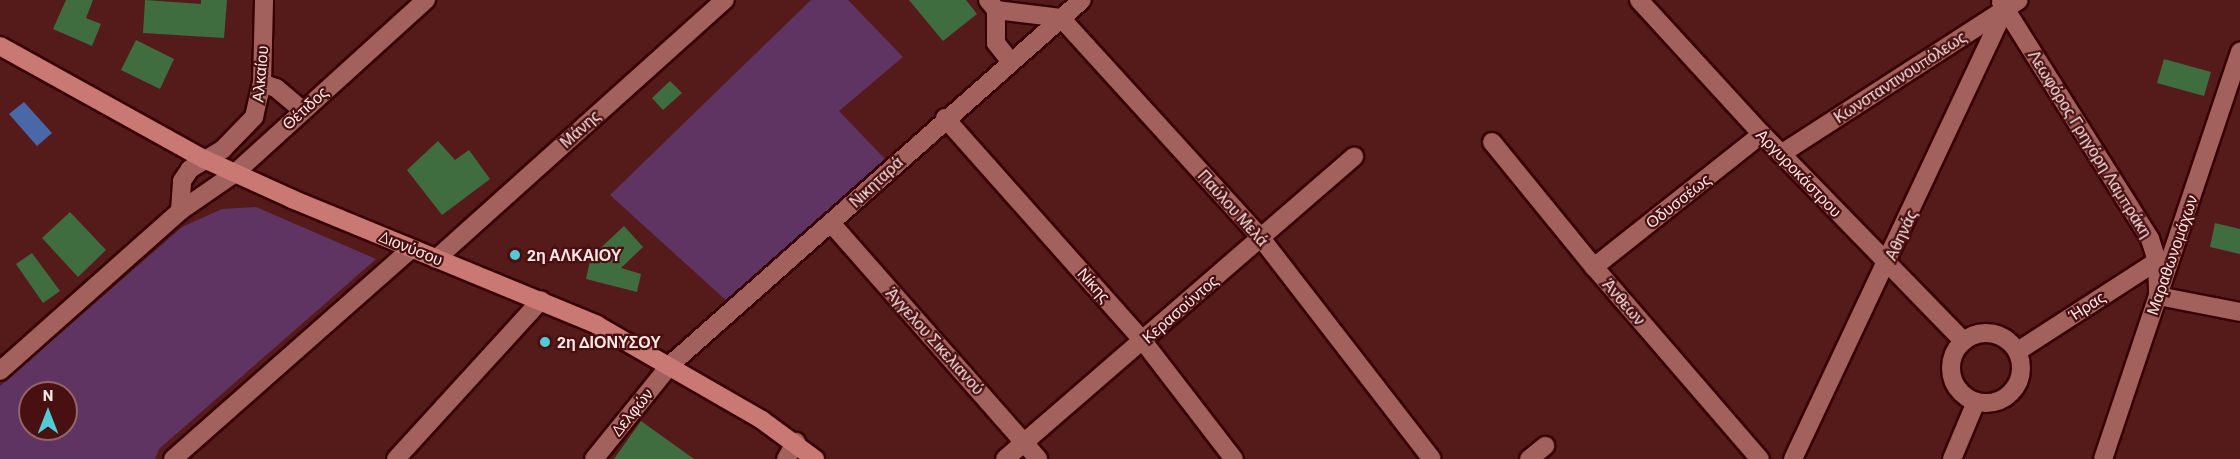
<!DOCTYPE html>
<meta charset="utf-8">
<style>
body{margin:0}
#map{position:relative;width:2240px;height:459px;overflow:hidden;background:#551b1b;font-family:Barlow,sans-serif}
div>[style]{position:absolute}
.green>*{inset:0;background:#5f3463}
.water>*{inset:0;background:#4a68a8}
.building>*{inset:0;background:#406d40}
.roads{filter:drop-shadow(2px 0 #370004) drop-shadow(-2px 0 #370004) drop-shadow(0 2px #370004) drop-shadow(0 -2px #370004)}
.minor>*{height:18px;margin:-9px;padding:0 9px;transform-origin:9px;border-radius:9px;background:#a3615d}
.minor>.ring{margin:-9px;padding:0;box-sizing:content-box;background:none;border:18px solid #a3615d;border-radius:50%}
.major>*{height:18px;margin:-9px;padding:0 9px;transform-origin:9px;border-radius:9px;background:#c97873}
.dots>*{width:16px;height:16px;translate:-50% -50%;box-sizing:border-box;border:3px solid #491011;border-radius:50%}
span{translate:-50% -50%;white-space:nowrap;text-align:center;line-height:1.15;-webkit-text-stroke:4.5px #491011;paint-order:stroke}
.street-label{font-size:16px;color:#ffe7e5}
.poi-label{font-size:16px;color:#ffe7e5;font-weight:700}
.left{translate:0 -50%;text-align:left}
.north{position:absolute;left:18px;top:381px;width:60px;height:60px;box-sizing:border-box;background:#491011;border:2px solid #926666;border-radius:50%;rotate:0deg;font-size:16px;font-weight:700;line-height:24px;text-align:center;color:#ffe7e5}
.north::after{content:'';display:block;margin:auto;width:21px;height:27px;background:#52cbd7;clip-path:polygon(50% 0,100% 100%,50% 72%,0 100%)}
</style>
<div id="map">
<div class="green">
<div style="clip-path:polygon(811px 0,848px 0,903px 57px,839px 111px,885px 159px,729px 303px,610px 195px)"></div>
<div style="clip-path:polygon(evenodd,256px 207px,376px 259px,159px 449px,155px 459px,0 459px,0 386px,182px 227px,222px 209px,256px 207px,30px 393px,66px 393px,66px 429px,30px 429px,30px 393px)"></div>
</div>
<div class="water">
<div style="clip-path:polygon(24px 102px,52px 133px,37px 146px,9px 114px)"></div>
</div>
<div class="building">
<div style="clip-path:polygon(66px 0,93px 0,86px 18px,101px 24px,92px 46px,53px 29px)"></div>
<div style="clip-path:polygon(145px 0,201px 4px,201px 0,227px 0,224px 38px,143px 33px)"></div>
<div style="clip-path:polygon(909px 0,966px 0,977px 14px,943px 41px)"></div>
<div style="clip-path:polygon(136px 40px,174px 59px,160px 89px,121px 70px)"></div>
<div style="clip-path:polygon(2164px 59px,2211px 72px,2204px 96px,2157px 83px)"></div>
<div style="clip-path:polygon(670px 81px,682px 93px,663px 110px,652px 98px)"></div>
<div style="clip-path:polygon(438px 141px,455px 160px,469px 150px,490px 179px,442px 215px,407px 170px)"></div>
<div style="clip-path:polygon(70px 212px,106px 250px,78px 277px,42px 238px)"></div>
<div style="clip-path:polygon(2215px 223px,2240px 229px,2240px 254px,2210px 247px)"></div>
<div style="clip-path:polygon(624px 226px,643px 247px,621px 268px,641px 274px,637px 292px,586px 279px,591px 257px)"></div>
<div style="clip-path:polygon(32px 253px,60px 291px,43px 303px,16px 264px)"></div>
<div style="clip-path:polygon(641px 421px,694px 459px,614px 459px)"></div>
</div>
<div class="roads">
<div class="minor">
<div style="left:988px;top:0;width:13px;rotate:51deg"></div>
<div style="left:996px;top:10px;width:65px;rotate:7deg"></div>
<div style="left:1061px;top:18px;width:297px;rotate:47.7deg"></div>
<div style="left:1261px;top:238px;width:279px;rotate:52.3deg"></div>
<div style="left:1639px;top:0;width:182px;rotate:47.5deg"></div>
<div style="left:1762px;top:134px;width:289px;rotate:45.8deg"></div>
<div style="left:2001px;top:2px;width:280px;rotate:57.8deg"></div>
<div style="left:2150px;top:239px;width:23px;rotate:72deg"></div>
<div style="left:2157px;top:261px;width:35px;rotate:88deg"></div>
<div style="left:2158px;top:296px;width:84px;rotate:11deg"></div>
<div style="left:996px;top:10px;width:33px;rotate:90deg"></div>
<div style="left:996px;top:43px;width:24px;rotate:52deg"></div>
<div style="left:262px;top:83px;width:15px;rotate:20deg"></div>
<div style="left:276px;top:88px;width:34px;rotate:40deg"></div>
<div style="left:945px;top:118px;width:298px;rotate:48.4deg"></div>
<div style="left:1143px;top:341px;width:149px;rotate:52.4deg"></div>
<div style="left:1492px;top:142px;width:161px;rotate:50.8deg"></div>
<div style="left:1594px;top:267px;width:254px;rotate:49.2deg"></div>
<div style="left:1781px;top:154px;width:283px;rotate:-32.9deg"></div>
<div style="left:180px;top:211px;width:30px;rotate:-86deg"></div>
<div style="left:182px;top:181px;width:14px;rotate:-56deg"></div>
<div style="left:190px;top:169px;width:39px;rotate:-31deg"></div>
<div style="left:223px;top:149px;width:45px;rotate:-45.9deg"></div>
<div style="left:254px;top:117px;width:35px;rotate:-77deg"></div>
<div style="left:262px;top:83px;width:83px;rotate:-88.6deg"></div>
<div style="left:831px;top:223px;width:314px;rotate:48.7deg"></div>
<div style="left:436px;top:259px;width:388px;rotate:-41.9deg"></div>
<div style="left:1594px;top:267px;width:214px;rotate:-38.4deg"></div>
<div class="ring" style="left:1951px;top:333px;width:52px;height:52px"></div>
<div style="left:2018px;top:351px;width:166px;rotate:-32.9deg"></div>
<div style="left:0;top:371px;width:241px;rotate:-41.6deg"></div>
<div style="left:180px;top:211px;width:67px;rotate:-34.6deg"></div>
<div style="left:235px;top:173px;width:258px;rotate:-42.2deg"></div>
<div style="left:173px;top:459px;width:317px;rotate:-41.4deg"></div>
<div style="left:396px;top:459px;width:215px;rotate:-47.6deg"></div>
<div style="left:594px;top:459px;width:121px;rotate:-51deg"></div>
<div style="left:670px;top:365px;width:550px;rotate:-41.54deg"></div>
<div style="left:786px;top:459px;width:20px;rotate:-60deg"></div>
<div style="left:1005px;top:459px;width:462px;rotate:-40.9deg"></div>
<div style="left:1529px;top:459px;width:21px;rotate:-39deg"></div>
<div style="left:1793px;top:459px;width:497px;rotate:-64.8deg"></div>
<div style="left:1952px;top:459px;width:62px;rotate:-67.2deg"></div>
<div style="left:2103px;top:459px;width:430px;rotate:-71.4deg"></div>
</div>
<div class="major">
<div style="left:0;top:46px;width:233px;rotate:29deg"></div>
<div style="left:204px;top:159px;width:97px;rotate:24.4deg"></div>
<div style="left:292px;top:199px;width:330px;rotate:22.4deg"></div>
<div style="left:597px;top:325px;width:190px;rotate:29.9deg"></div>
<div style="left:762px;top:420px;width:66px;rotate:36.3deg"></div>
</div>
</div>
<div class="dots">
<div style="left:515px;top:255px;background:#52cbd7"></div>
<div style="left:545px;top:342px;background:#52cbd7"></div>
</div>
<div class="street-label">
<span style="left:260px;top:74px;rotate:-85deg">Αλκαίου</span>
<span style="left:1900px;top:77px;rotate:-33deg">Κωνσταντινουπόλεως</span>
<span style="left:305px;top:108px;rotate:-42deg">Θέτιδος</span>
<span style="left:580px;top:129px;rotate:-42deg">Μάνης</span>
<span style="left:2090px;top:144px;rotate:58deg">Λεωφόρος Γρηγόρη Λαμπράκη</span>
<span style="left:1799px;top:173px;rotate:46deg">Αργυροκάστρου</span>
<span style="left:876px;top:182px;rotate:-43deg">Νικηταρά</span>
<span style="left:1678px;top:201px;rotate:-38deg">Οδυσσέως</span>
<span style="left:1233px;top:208px;rotate:48deg">Παύλου Μελά</span>
<span style="left:1901px;top:235px;rotate:-65deg">Αθηνάς</span>
<span style="left:411px;top:248px;rotate:22deg">Διονύσου</span>
<span style="left:2172px;top:255px;rotate:-71deg">Μαραθωνομάχων</span>
<span style="left:1094px;top:285px;rotate:48deg">Νίκης</span>
<span style="left:1624px;top:302px;rotate:49deg">Άνθεων</span>
<span style="left:2087px;top:306px;rotate:-33deg">Ήρας</span>
<span style="left:1180px;top:309px;rotate:-41deg">Κερασούντος</span>
<span style="left:935px;top:341px;rotate:48deg">Άγγελου Σικελιανού</span>
<span style="left:632px;top:412px;rotate:-51deg">Δελφών</span>
</div>
<div class="poi-label">
<span class="left" style="left:527px;top:255px">2η ΑΛΚΑΙΟΥ</span>
<span class="left" style="left:557px;top:342px">2η ΔΙΟΝΥΣΟΥ</span>
</div>
<div class="north">N</div>
</div>
